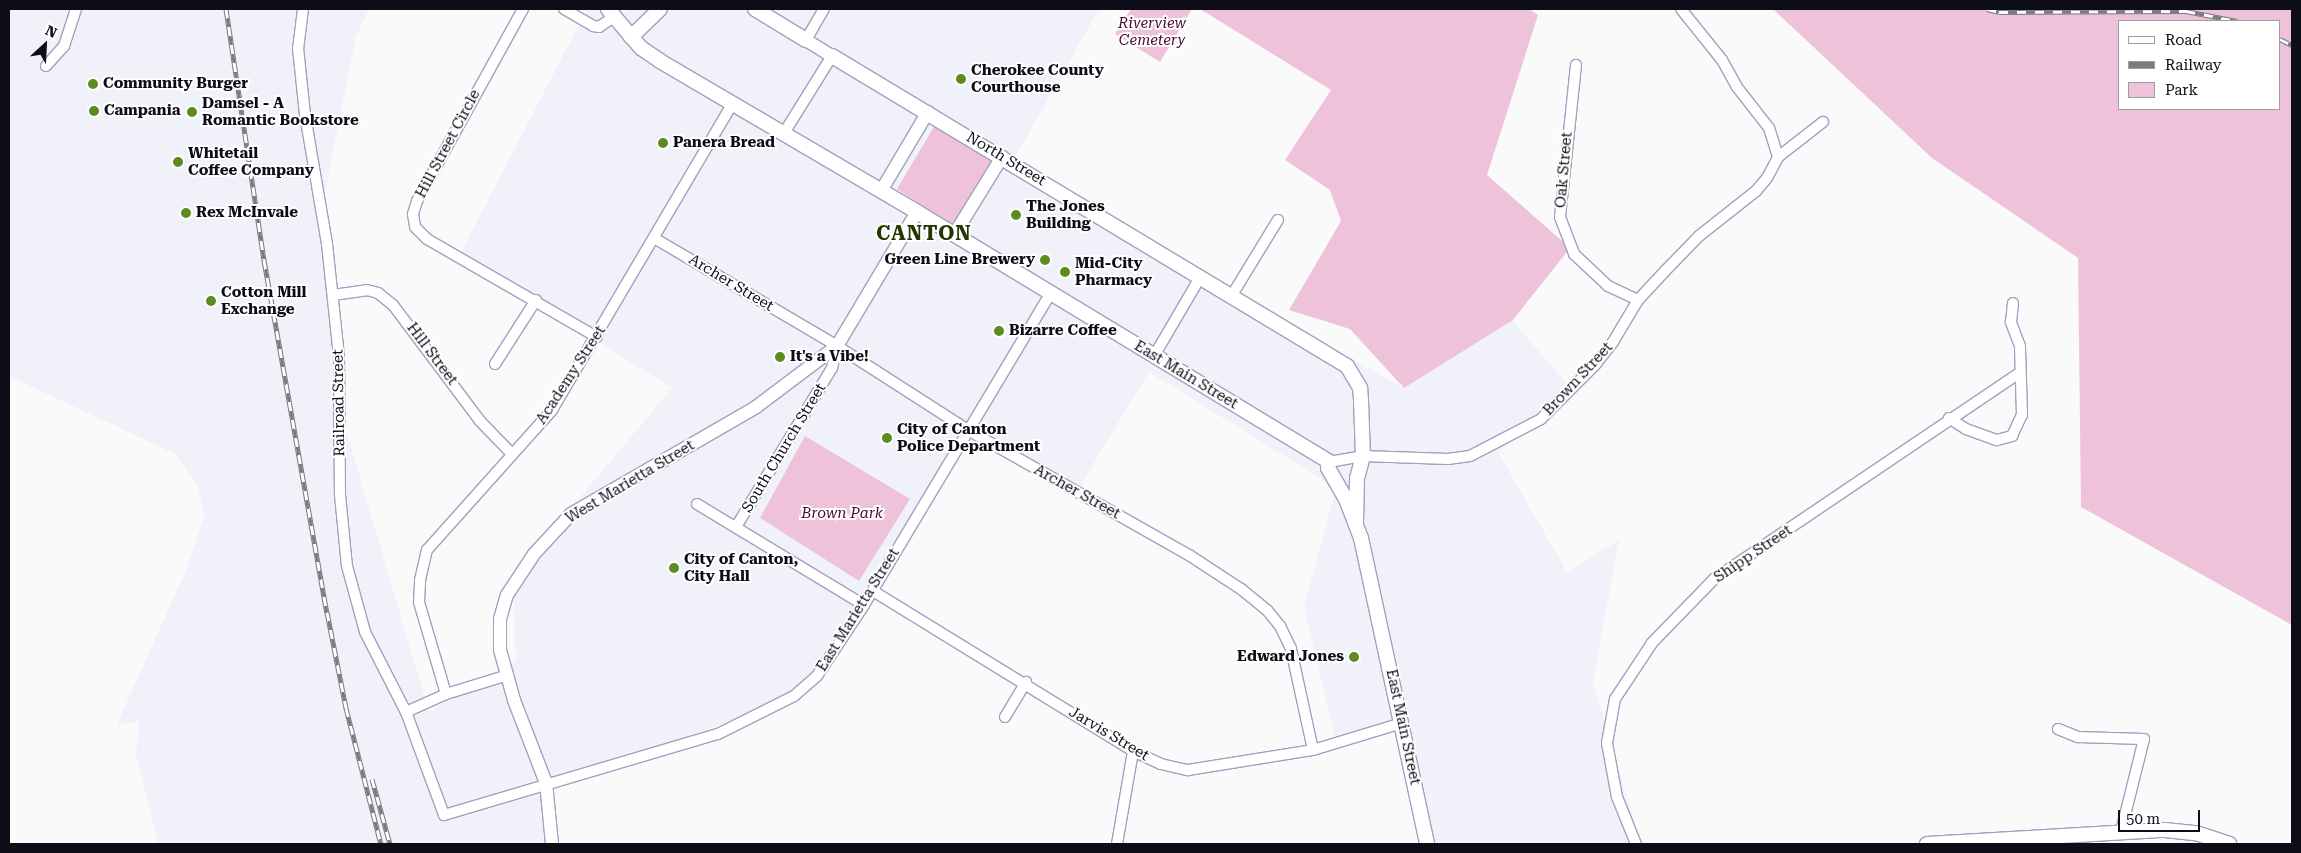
<!DOCTYPE html>
<style>
body{margin:0}
#map{position:relative;width:2301px;height:853px;overflow:hidden;background:#fafafa;font-family:"Roboto Serif",serif}
div>[style]{position:absolute}
.built>*{inset:0;background:#f1f1f9}
.green>*{inset:0;background:#eec3d9}
.roads{filter:drop-shadow(1px 0 #a1a1c0) drop-shadow(-1px 0 #a1a1c0) drop-shadow(0 1px #a1a1c0) drop-shadow(0 -1px #a1a1c0)}
.minor>*{height:10px;margin:-5px;padding:0 5px;transform-origin:5px;border-radius:5px;background:#fff}
.tertiary>*{height:12px;margin:-6px;padding:0 6px;transform-origin:6px;border-radius:6px;background:#fff}
.secondary>*{height:14px;margin:-7px;padding:0 7px;transform-origin:7px;border-radius:7px;background:#fff}
.rail>*{height:5px;margin-top:-2.5px;transform-origin:0;background:repeating-linear-gradient(90deg,#fff 0 9px,#7a7a7f 0 18px);box-sizing:border-box;border-block:1px solid #7a7a7f}
.dots>*{width:14px;height:14px;translate:-50% -50%;box-sizing:border-box;border:2px solid #fff;border-radius:50%}
span{translate:-50% -50%;white-space:nowrap;text-align:center;line-height:1.15;-webkit-text-stroke:4px #fff;paint-order:stroke}
.park-label{font-size:15px;color:#4e0735;font-style:italic}
.poi-label{font-size:15px;color:#0d0d17;font-weight:700}
.left{translate:0 -50%;text-align:left}
.right{translate:-100% -50%;text-align:right}
.street-label{font-size:15px;color:#0d0d17}
.district-label{font-size:20px;color:#223804;font-weight:700;letter-spacing:1px}
.frame{position:absolute;inset:0;border:10px solid #0d0d17;pointer-events:none}
.legend{position:absolute;left:2118px;top:20px;width:162px;height:90px;box-sizing:border-box;background:#fff;border:1px solid #9e9ea2;margin:0;padding:6px 9px;list-style:none;font-size:15px;color:#0d0d17}
.legend li{display:flex;align-items:center;gap:10px;height:25px}
.legend b{width:25px;border:1px solid #9e9ea2}
.north{position:absolute;left:20px;top:20px;width:50px;height:50px;-webkit-text-stroke:4px #fff;paint-order:stroke;rotate:25deg;font-size:14px;font-weight:700;line-height:20px;text-align:center;color:#0d0d17}
.north::after{content:'';display:block;margin:auto;width:18px;height:22px;background:#0d0d17;clip-path:polygon(50% 0,100% 100%,50% 72%,0 100%)}
.scale{position:absolute;left:2118px;top:810px;width:82px;height:22px;box-sizing:border-box;border:2px solid #0d0d17;border-top:0;padding-left:6px;font-size:15px;line-height:18px;white-space:nowrap;color:#0d0d17;-webkit-text-stroke:4px #fff;paint-order:stroke}
</style>
<div id="map">
<div class="built">
<div style="clip-path:polygon(9px 9px,369px 9px,356px 37px,325px 192px,336px 396px,429px 712px,516px 661px,512px 578px,672px 388px,459px 256px,587px 9px,1099px 9px,1013px 161px,1183px 265px,1404px 388px,1511px 319px,1575px 393px,1498px 452px,1567px 572px,1619px 540px,1593px 682px,1641px 844px,1432px 844px,1407px 723px,1336px 742px,1304px 607px,1336px 488px,1149px 372px,1078px 489px,973px 426px,815px 690px,549px 786px,555px 844px,158px 844px,136px 755px,139px 721px,116px 726px,184px 575px,204px 517px,198px 487px,175px 454px,9px 376px)"></div>
</div>
<div class="green">
<div style="clip-path:polygon(1131px 9px,1192px 9px,1160px 62px,1115px 34px)"></div>
<div style="clip-path:polygon(1200px 9px,1529px 9px,1538px 15px,1487px 175px,1570px 248px,1513px 320px,1404px 388px,1350px 329px,1289px 310px,1341px 221px,1330px 190px,1285px 160px,1331px 90px)"></div>
<div style="clip-path:polygon(evenodd,1773px 9px,2292px 9px,2292px 625px,2081px 507px,2078px 258px,1932px 158px,1773px 9px,2280px 21px,2280px 109px,2120px 109px,2120px 21px,2280px 21px)"></div>
<div style="clip-path:polygon(935px 125px,993px 160px,953px 225px,897px 189px)"></div>
<div style="clip-path:polygon(805px 436px,910px 499px,859px 581px,760px 518px)"></div>
</div>
<div class="roads">
<div class="minor">
<div style="left:303px;top:9px;width:39px;rotate:97deg"></div>
<div style="left:298px;top:48px;width:67px;rotate:84deg"></div>
<div style="left:305px;top:115px;width:131px;rotate:80.3deg"></div>
<div style="left:327px;top:244px;width:114px;rotate:83.9deg"></div>
<div style="left:339px;top:357px;width:138px;rotate:89.6deg"></div>
<div style="left:340px;top:495px;width:71px;rotate:84.4deg"></div>
<div style="left:347px;top:566px;width:68px;rotate:74.7deg"></div>
<div style="left:365px;top:632px;width:90px;rotate:62.9deg"></div>
<div style="left:406px;top:712px;width:110px;rotate:69.7deg"></div>
<div style="left:444px;top:815px;width:286px;rotate:-16.5deg"></div>
<div style="left:718px;top:734px;width:85px;rotate:-26.6deg"></div>
<div style="left:794px;top:696px;width:30px;rotate:-41deg"></div>
<div style="left:817px;top:676px;width:85px;rotate:-56.5deg"></div>
<div style="left:864px;top:605px;width:364px;rotate:-59.1deg"></div>
<div style="left:523px;top:9px;width:219px;rotate:118.9deg"></div>
<div style="left:417px;top:201px;width:14px;rotate:107deg"></div>
<div style="left:413px;top:214px;width:13px;rotate:81deg"></div>
<div style="left:415px;top:227px;width:17px;rotate:45deg"></div>
<div style="left:427px;top:239px;width:196px;rotate:30deg"></div>
<div style="left:564px;top:9px;width:34px;rotate:30deg"></div>
<div style="left:593px;top:26px;width:6px;rotate:9deg"></div>
<div style="left:599px;top:27px;width:18px;rotate:-34deg"></div>
<div style="left:806px;top:40px;width:36px;rotate:-60deg"></div>
<div style="left:1576px;top:65px;width:153px;rotate:96deg"></div>
<div style="left:1560px;top:217px;width:40px;rotate:69deg"></div>
<div style="left:1574px;top:254px;width:47px;rotate:43.3deg"></div>
<div style="left:1608px;top:286px;width:33px;rotate:25deg"></div>
<div style="left:46px;top:66px;width:27px;rotate:-48deg"></div>
<div style="left:64px;top:46px;width:39px;rotate:-72deg"></div>
<div style="left:784px;top:133px;width:91px;rotate:-58.1deg"></div>
<div style="left:1778px;top:157px;width:57px;rotate:-37.9deg"></div>
<div style="left:654px;top:238px;width:212px;rotate:30.5deg"></div>
<div style="left:837px;top:346px;width:156px;rotate:32.7deg"></div>
<div style="left:968px;top:430px;width:254px;rotate:29.5deg"></div>
<div style="left:1189px;top:555px;width:62px;rotate:33.2deg"></div>
<div style="left:1241px;top:589px;width:33px;rotate:39deg"></div>
<div style="left:1267px;top:610px;width:21px;rotate:51deg"></div>
<div style="left:1280px;top:626px;width:25px;rotate:64deg"></div>
<div style="left:1291px;top:649px;width:103px;rotate:77.7deg"></div>
<div style="left:333px;top:295px;width:34px;rotate:-8deg"></div>
<div style="left:367px;top:290px;width:11px;rotate:15deg"></div>
<div style="left:378px;top:293px;width:19px;rotate:39deg"></div>
<div style="left:393px;top:305px;width:145px;rotate:53.1deg"></div>
<div style="left:480px;top:421px;width:46px;rotate:45.9deg"></div>
<div style="left:1232px;top:295px;width:88px;rotate:-58.5deg"></div>
<div style="left:1154px;top:356px;width:93px;rotate:-59.6deg"></div>
<div style="left:495px;top:364px;width:76px;rotate:-57.4deg"></div>
<div style="left:1949px;top:418px;width:20px;rotate:33deg"></div>
<div style="left:1966px;top:429px;width:33px;rotate:20deg"></div>
<div style="left:1997px;top:440px;width:16px;rotate:-15deg"></div>
<div style="left:2012px;top:436px;width:23px;rotate:-65deg"></div>
<div style="left:2022px;top:415px;width:69px;rotate:-91.7deg"></div>
<div style="left:2020px;top:346px;width:26px;rotate:-111deg"></div>
<div style="left:2011px;top:322px;width:19px;rotate:-84deg"></div>
<div style="left:1329px;top:462px;width:35px;rotate:-10deg"></div>
<div style="left:1363px;top:456px;width:85px;rotate:2deg"></div>
<div style="left:1448px;top:459px;width:22px;rotate:-8deg"></div>
<div style="left:1470px;top:456px;width:80px;rotate:-27.5deg"></div>
<div style="left:1541px;top:419px;width:76px;rotate:-45deg"></div>
<div style="left:1595px;top:365px;width:29px;rotate:-52deg"></div>
<div style="left:1613px;top:342px;width:49px;rotate:-59.2deg"></div>
<div style="left:1638px;top:300px;width:40px;rotate:-47deg"></div>
<div style="left:1665px;top:271px;width:49px;rotate:-45.8deg"></div>
<div style="left:1699px;top:236px;width:73px;rotate:-38.3deg"></div>
<div style="left:1756px;top:191px;width:17px;rotate:-50deg"></div>
<div style="left:1767px;top:178px;width:24px;rotate:-62deg"></div>
<div style="left:1778px;top:157px;width:30px;rotate:-107deg"></div>
<div style="left:1769px;top:128px;width:52px;rotate:-128deg"></div>
<div style="left:1737px;top:87px;width:31px;rotate:-119deg"></div>
<div style="left:1722px;top:60px;width:65px;rotate:-128.8deg"></div>
<div style="left:697px;top:504px;width:195px;rotate:31.2deg"></div>
<div style="left:736px;top:527px;width:186px;rotate:-58.9deg"></div>
<div style="left:832px;top:368px;width:23px;rotate:-77deg"></div>
<div style="left:873px;top:591px;width:305px;rotate:31.6deg"></div>
<div style="left:1133px;top:751px;width:31px;rotate:25deg"></div>
<div style="left:1161px;top:764px;width:28px;rotate:13deg"></div>
<div style="left:1188px;top:770px;width:127px;rotate:-9.1deg"></div>
<div style="left:1313px;top:750px;width:93px;rotate:-16.9deg"></div>
<div style="left:446px;top:694px;width:96px;rotate:-106.4deg"></div>
<div style="left:419px;top:602px;width:22px;rotate:-87deg"></div>
<div style="left:420px;top:580px;width:31px;rotate:-77deg"></div>
<div style="left:427px;top:550px;width:188px;rotate:-48.2deg"></div>
<div style="left:552px;top:410px;width:356px;rotate:-59.5deg"></div>
<div style="left:406px;top:712px;width:44px;rotate:-24.2deg"></div>
<div style="left:446px;top:694px;width:65px;rotate:-17deg"></div>
<div style="left:1005px;top:717px;width:41px;rotate:-59deg"></div>
<div style="left:2058px;top:729px;width:22px;rotate:22deg"></div>
<div style="left:2078px;top:737px;width:66px;rotate:1.7deg"></div>
<div style="left:2144px;top:739px;width:95px;rotate:104deg"></div>
<div style="left:1117px;top:844px;width:94px;rotate:-80.2deg"></div>
<div style="left:1636px;top:844px;width:51px;rotate:-112deg"></div>
<div style="left:1617px;top:797px;width:55px;rotate:-100.5deg"></div>
<div style="left:1607px;top:743px;width:45px;rotate:-79.7deg"></div>
<div style="left:1615px;top:699px;width:67px;rotate:-56.5deg"></div>
<div style="left:1652px;top:643px;width:89px;rotate:-45.9deg"></div>
<div style="left:1714px;top:579px;width:368px;rotate:-34deg"></div>
</div>
<div class="tertiary">
<div style="left:806px;top:40px;width:31px;rotate:32deg"></div>
<div style="left:881px;top:191px;width:92px;rotate:-59.3deg"></div>
<div style="left:954px;top:235px;width:92px;rotate:-58.4deg"></div>
<div style="left:552px;top:844px;width:61px;rotate:-95.6deg"></div>
<div style="left:546px;top:783px;width:89px;rotate:-111.1deg"></div>
<div style="left:514px;top:700px;width:52px;rotate:-105.6deg"></div>
<div style="left:500px;top:650px;width:31px;rotate:-90deg"></div>
<div style="left:500px;top:619px;width:25px;rotate:-74deg"></div>
<div style="left:507px;top:595px;width:49px;rotate:-56.6deg"></div>
<div style="left:534px;top:554px;width:54px;rotate:-47.2deg"></div>
<div style="left:571px;top:514px;width:214px;rotate:-30deg"></div>
<div style="left:756px;top:407px;width:101px;rotate:-37deg"></div>
<div style="left:837px;top:346px;width:156px;rotate:-59.2deg"></div>
</div>
<div class="secondary">
<div style="left:608px;top:9px;width:51px;rotate:49.8deg"></div>
<div style="left:641px;top:48px;width:23px;rotate:34deg"></div>
<div style="left:660px;top:61px;width:298px;rotate:30.4deg"></div>
<div style="left:917px;top:212px;width:482px;rotate:31.2deg"></div>
<div style="left:1329px;top:462px;width:6px;rotate:99deg"></div>
<div style="left:1328px;top:468px;width:36px;rotate:60deg"></div>
<div style="left:1346px;top:499px;width:42px;rotate:69deg"></div>
<div style="left:1361px;top:538px;width:313px;rotate:77.8deg"></div>
<div style="left:755px;top:9px;width:60px;rotate:31.3deg"></div>
<div style="left:631px;top:37px;width:40px;rotate:-44deg"></div>
<div style="left:832px;top:56px;width:601px;rotate:31.05deg"></div>
<div style="left:1347px;top:366px;width:26px;rotate:59deg"></div>
<div style="left:1360px;top:388px;width:12px;rotate:85deg"></div>
<div style="left:1361px;top:400px;width:56px;rotate:88deg"></div>
<div style="left:1363px;top:456px;width:23px;rotate:105deg"></div>
<div style="left:1357px;top:478px;width:45px;rotate:91.3deg"></div>
<div style="left:1927px;top:844px;width:238px;rotate:-3.4deg"></div>
<div style="left:2165px;top:830px;width:31px;rotate:6deg"></div>
<div style="left:2196px;top:833px;width:35px;rotate:18deg"></div>
</div>
</div>
<div class="rail">
<div style="left:226px;top:9px;width:254px;rotate:81.4deg"></div>
<div style="left:264px;top:260px;width:358px;rotate:79.9deg"></div>
<div style="left:327px;top:612px;width:98px;rotate:78.8deg"></div>
<div style="left:346px;top:708px;width:140px;rotate:75.6deg"></div>
<div style="left:1987px;top:9px;width:12px;rotate:14deg"></div>
<div style="left:1999px;top:12px;width:187px;rotate:-0.3deg"></div>
<div style="left:2186px;top:11px;width:52px;rotate:11.1deg"></div>
<div style="left:2280px;top:39px;width:13px;rotate:27deg"></div>
<div style="left:372px;top:779px;width:67px;rotate:74.5deg"></div>
</div>
<div class="dots">
<div style="left:961px;top:79px;background:#5c8b1f"></div>
<div style="left:93px;top:84px;background:#5c8b1f"></div>
<div style="left:94px;top:111px;background:#5c8b1f"></div>
<div style="left:192px;top:112px;background:#5c8b1f"></div>
<div style="left:663px;top:143px;background:#5c8b1f"></div>
<div style="left:178px;top:162px;background:#5c8b1f"></div>
<div style="left:186px;top:213px;background:#5c8b1f"></div>
<div style="left:1016px;top:215px;background:#5c8b1f"></div>
<div style="left:1045px;top:260px;background:#5c8b1f"></div>
<div style="left:1065px;top:272px;background:#5c8b1f"></div>
<div style="left:211px;top:301px;background:#5c8b1f"></div>
<div style="left:999px;top:331px;background:#5c8b1f"></div>
<div style="left:780px;top:357px;background:#5c8b1f"></div>
<div style="left:887px;top:438px;background:#5c8b1f"></div>
<div style="left:674px;top:568px;background:#5c8b1f"></div>
<div style="left:1354px;top:657px;background:#5c8b1f"></div>
</div>
<div class="park-label">
<span style="left:1152px;top:32px">Riverview<br>Cemetery</span>
<span style="left:842px;top:514px">Brown Park</span>
</div>
<div class="poi-label">
<span class="left" style="left:971px;top:79px">Cherokee County<br>Courthouse</span>
<span class="left" style="left:103px;top:84px">Community Burger</span>
<span class="left" style="left:202px;top:112px">Damsel - A<br>Romantic Bookstore</span>
<span class="left" style="left:104px;top:111px">Campania</span>
<span class="left" style="left:673px;top:143px">Panera Bread</span>
<span class="left" style="left:188px;top:162px">Whitetail<br>Coffee Company</span>
<span class="left" style="left:1026px;top:215px">The Jones<br>Building</span>
<span class="left" style="left:196px;top:213px">Rex McInvale</span>
<span class="right" style="left:1035px;top:260px">Green Line Brewery</span>
<span class="left" style="left:1075px;top:272px">Mid-City<br>Pharmacy</span>
<span class="left" style="left:221px;top:301px">Cotton Mill<br>Exchange</span>
<span class="left" style="left:1009px;top:331px">Bizarre Coffee</span>
<span class="left" style="left:790px;top:357px">It's a Vibe!</span>
<span class="left" style="left:897px;top:438px">City of Canton<br>Police Department</span>
<span class="left" style="left:684px;top:568px">City of Canton,<br>City Hall</span>
<span class="right" style="left:1344px;top:657px">Edward Jones</span>
</div>
<div class="street-label">
<span style="left:448px;top:144px;rotate:-62deg">Hill Street Circle</span>
<span style="left:1006px;top:159px;rotate:31deg">North Street</span>
<span style="left:1564px;top:170px;rotate:-85deg">Oak Street</span>
<span style="left:731px;top:283px;rotate:31deg">Archer Street</span>
<span style="left:432px;top:354px;rotate:53deg">Hill Street</span>
<span style="left:571px;top:375px;rotate:-57deg">Academy Street</span>
<span style="left:1186px;top:375px;rotate:31deg">East Main Street</span>
<span style="left:1578px;top:379px;rotate:-47deg">Brown Street</span>
<span style="left:339px;top:403px;rotate:-91deg">Railroad Street</span>
<span style="left:784px;top:448px;rotate:-59deg">South Church Street</span>
<span style="left:630px;top:482px;rotate:-31deg">West Marietta Street</span>
<span style="left:1077px;top:492px;rotate:29deg">Archer Street</span>
<span style="left:1753px;top:554px;rotate:-34deg">Shipp Street</span>
<span style="left:858px;top:610px;rotate:-58deg">East Marietta Street</span>
<span style="left:1403px;top:727px;rotate:78deg">East Main Street</span>
<span style="left:1109px;top:734px;rotate:31deg">Jarvis Street</span>
</div>
<div class="district-label">
<span style="left:924px;top:233px">CANTON</span>
</div>
<div class="frame"></div>
<ul class="legend">
<li><b style="height:6px;background:#fff"></b>Road</li>
<li><b style="height:6px;background:#7a7a7f"></b>Railway</li>
<li><b style="height:14px;background:#eec3d9"></b>Park</li>
</ul>
<div class="north">N</div>
<div class="scale">50 m</div>
</div>
